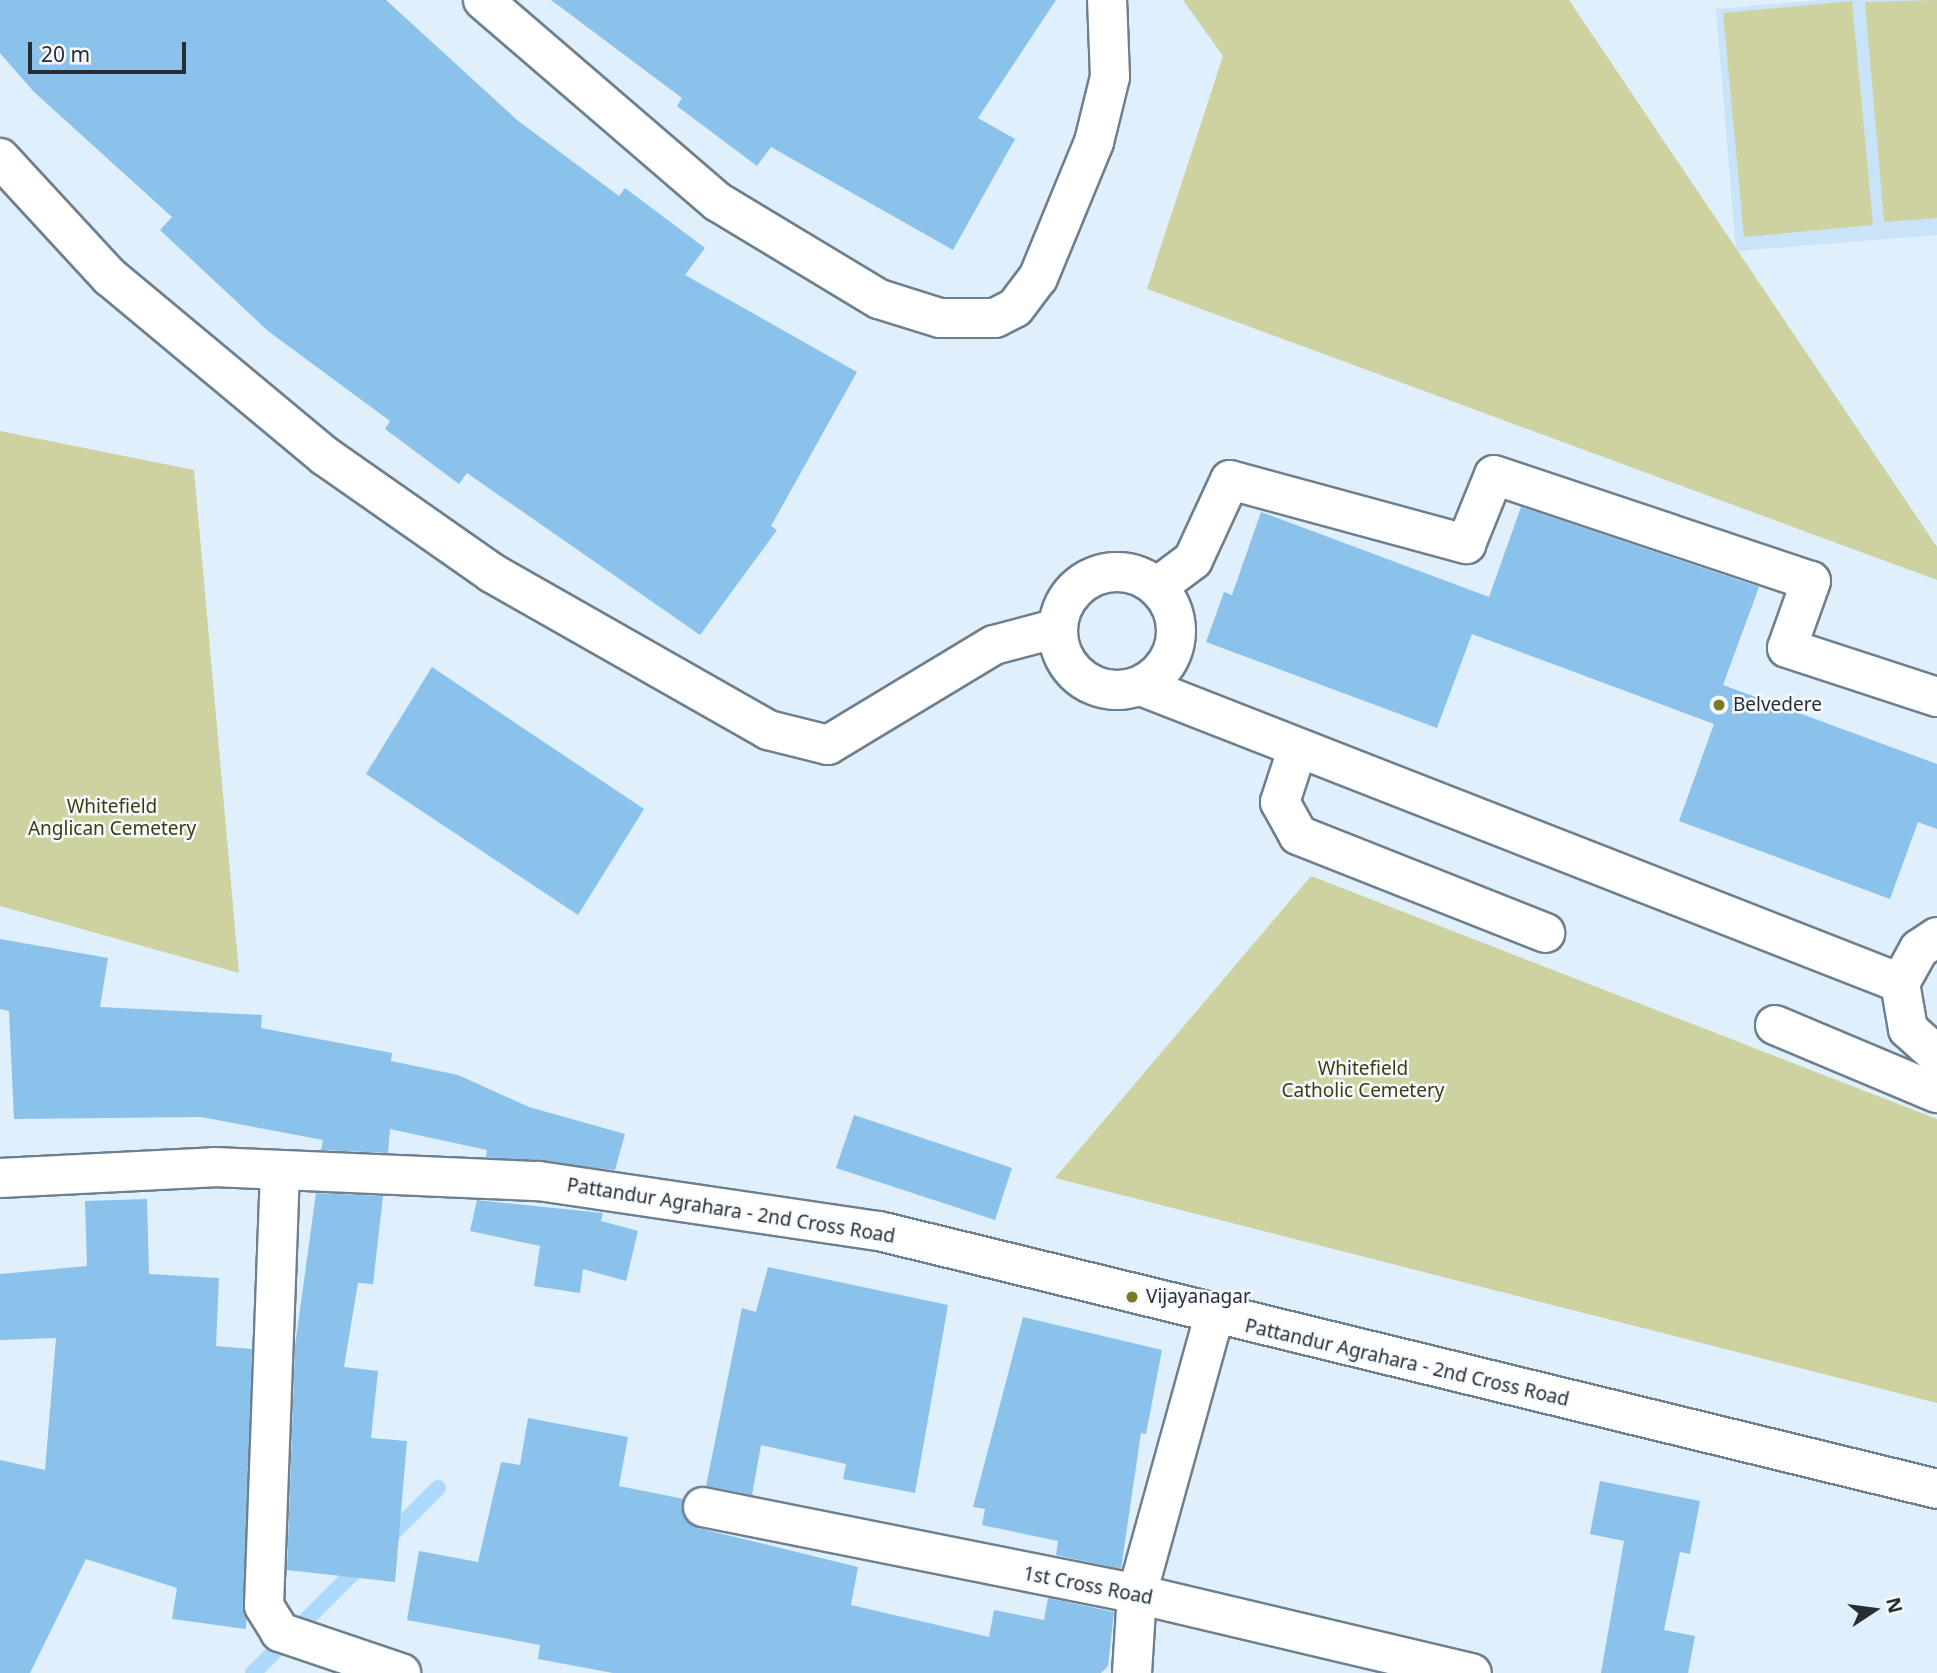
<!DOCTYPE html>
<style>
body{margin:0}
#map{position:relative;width:1937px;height:1673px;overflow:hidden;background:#dfeffc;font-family:"Noto Sans",sans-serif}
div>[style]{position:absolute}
.built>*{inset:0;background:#c9e4f9}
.green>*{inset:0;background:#ced2a0}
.stream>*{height:16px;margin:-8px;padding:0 8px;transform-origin:8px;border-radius:8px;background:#acd9fb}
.building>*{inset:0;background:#8ac2ec}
.roads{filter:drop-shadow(2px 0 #6e7f8e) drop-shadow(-2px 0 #6e7f8e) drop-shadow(0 2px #6e7f8e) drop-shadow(0 -2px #6e7f8e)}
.street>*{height:38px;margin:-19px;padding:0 19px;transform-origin:19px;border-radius:19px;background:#fff}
.street>.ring{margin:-19px;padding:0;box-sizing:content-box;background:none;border:38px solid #fff;border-radius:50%}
.dots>*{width:19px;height:19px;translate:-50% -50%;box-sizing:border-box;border:4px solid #f6fafe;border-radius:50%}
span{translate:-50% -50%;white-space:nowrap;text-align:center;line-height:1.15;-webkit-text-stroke:5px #f6fafe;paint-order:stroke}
.poi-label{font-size:19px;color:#272e34}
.left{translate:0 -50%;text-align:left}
.park-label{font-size:19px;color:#3b3d0b}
.street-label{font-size:19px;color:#272e34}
.north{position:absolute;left:1839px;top:1575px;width:70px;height:70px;-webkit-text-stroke:5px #f6fafe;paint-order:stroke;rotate:77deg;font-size:19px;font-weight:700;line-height:28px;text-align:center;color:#272e34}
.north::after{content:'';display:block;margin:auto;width:24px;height:32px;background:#272e34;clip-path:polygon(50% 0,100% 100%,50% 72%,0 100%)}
.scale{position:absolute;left:28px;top:42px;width:158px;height:32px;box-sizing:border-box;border:4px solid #272e34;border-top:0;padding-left:9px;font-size:21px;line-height:24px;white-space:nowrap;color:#272e34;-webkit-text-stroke:5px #f6fafe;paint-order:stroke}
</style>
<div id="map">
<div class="built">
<div style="clip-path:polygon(1821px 0,1937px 0,1937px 235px,1736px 251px,1716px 9px)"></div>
</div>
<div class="green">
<div style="clip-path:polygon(1183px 0,1569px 0,1937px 547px,1937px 580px,1147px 289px,1223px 56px)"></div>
<div style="clip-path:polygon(1937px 0,1937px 218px,1884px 222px,1865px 2px)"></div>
<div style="clip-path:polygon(1852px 1px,1873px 225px,1744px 237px,1723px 13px)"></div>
<div style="clip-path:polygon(0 431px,194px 470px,239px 973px,0 906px)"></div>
<div style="clip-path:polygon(1311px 876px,1937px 1119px,1937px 1403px,1055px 1178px)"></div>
</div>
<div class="stream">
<div style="left:385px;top:1541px;width:75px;rotate:-45deg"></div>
<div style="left:253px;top:1673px;width:157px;rotate:-45deg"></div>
</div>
<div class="building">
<div style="clip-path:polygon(0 0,386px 0,517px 120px,619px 196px,625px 188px,705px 248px,685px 275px,857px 372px,771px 526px,777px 530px,700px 635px,467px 473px,459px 484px,385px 429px,390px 421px,268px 331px,160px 230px,172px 217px,34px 92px,0 53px)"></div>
<div style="clip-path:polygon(551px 0,1056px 0,978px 118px,1015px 139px,953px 250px,771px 147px,757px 166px,677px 106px,682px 98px)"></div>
<div style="clip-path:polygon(1521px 507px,1759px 587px,1723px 685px,1937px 764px,1937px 829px,1918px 822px,1890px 899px,1679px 821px,1714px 724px,1472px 634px,1437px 728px,1206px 642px,1224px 592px,1232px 595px,1261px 512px,1489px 597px)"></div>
<div style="clip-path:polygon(432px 667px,644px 809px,578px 915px,366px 774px)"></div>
<div style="clip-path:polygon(0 939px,108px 958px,100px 1007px,262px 1015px,261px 1028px,392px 1053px,391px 1061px,458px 1075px,529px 1107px,625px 1134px,615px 1170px,486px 1157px,487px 1150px,390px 1129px,388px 1153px,321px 1150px,323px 1140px,201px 1117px,14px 1119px,9px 1011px,0 1009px)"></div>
<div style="clip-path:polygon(854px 1115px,1012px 1168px,995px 1220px,836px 1168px)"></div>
<div style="clip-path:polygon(316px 1193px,383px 1196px,373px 1284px,358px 1283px,344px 1367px,378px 1371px,371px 1438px,407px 1441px,395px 1582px,287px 1570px,295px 1346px)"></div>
<div style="clip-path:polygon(147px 1199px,149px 1274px,219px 1278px,216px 1346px,252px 1349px,246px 1629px,172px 1619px,177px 1588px,86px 1559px,30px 1673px,0 1673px,0 1460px,45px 1470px,56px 1338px,0 1340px,0 1274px,87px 1266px,85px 1201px)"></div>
<div style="clip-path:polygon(477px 1200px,603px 1213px,601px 1221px,638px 1231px,626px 1281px,583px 1269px,580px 1293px,534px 1286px,540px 1246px,470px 1231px)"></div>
<div style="clip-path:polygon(768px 1267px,948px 1305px,915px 1493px,843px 1479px,846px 1464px,761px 1445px,752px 1495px,706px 1486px,742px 1308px,756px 1312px)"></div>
<div style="clip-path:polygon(1023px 1317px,1162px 1350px,1146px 1434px,1141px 1433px,1121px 1569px,1056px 1555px,1058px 1541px,982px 1525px,985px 1509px,973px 1507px)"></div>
<div style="clip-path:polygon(528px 1418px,628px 1437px,619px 1486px,684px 1499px,683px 1515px,698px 1528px,858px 1567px,851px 1605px,989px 1637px,994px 1610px,1044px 1620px,1048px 1598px,1114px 1612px,1108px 1666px,1101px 1673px,613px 1673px,538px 1659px,540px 1645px,407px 1620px,419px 1551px,478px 1562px,501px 1462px,520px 1465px)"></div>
<div style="clip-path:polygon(1600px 1481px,1700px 1501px,1690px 1554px,1680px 1552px,1664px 1630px,1695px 1636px,1688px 1673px,1601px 1673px,1624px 1541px,1590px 1534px)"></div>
</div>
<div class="roads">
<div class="street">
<div style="left:483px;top:0;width:310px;rotate:40.7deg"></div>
<div style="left:718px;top:202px;width:188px;rotate:31.1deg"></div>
<div style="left:879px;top:299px;width:64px;rotate:17.3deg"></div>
<div style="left:940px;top:318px;width:55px"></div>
<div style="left:995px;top:318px;width:22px;rotate:-27deg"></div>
<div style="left:1015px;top:308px;width:38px;rotate:-53deg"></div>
<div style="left:1038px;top:278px;width:147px;rotate:-67.6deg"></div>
<div style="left:1094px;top:142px;width:67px;rotate:-76.2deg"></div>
<div style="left:1110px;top:77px;width:77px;rotate:-92.2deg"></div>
<div style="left:0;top:158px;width:162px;rotate:47.3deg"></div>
<div style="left:110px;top:277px;width:280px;rotate:39.8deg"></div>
<div style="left:325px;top:456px;width:204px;rotate:35deg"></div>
<div style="left:492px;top:573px;width:318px;rotate:29.6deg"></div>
<div style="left:768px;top:730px;width:62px;rotate:14deg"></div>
<div style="left:828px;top:745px;width:194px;rotate:-31.1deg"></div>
<div style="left:994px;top:645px;width:66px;rotate:-14.9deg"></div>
<div class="ring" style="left:1058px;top:572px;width:80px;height:80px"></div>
<div style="left:1157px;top:587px;width:45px;rotate:-36.9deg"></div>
<div style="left:1193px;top:560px;width:88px;rotate:-65.2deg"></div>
<div style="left:1230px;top:480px;width:245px;rotate:15.2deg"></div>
<div style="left:1466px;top:544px;width:74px;rotate:-67.9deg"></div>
<div style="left:1494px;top:475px;width:334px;rotate:18.5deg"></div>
<div style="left:1811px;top:581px;width:71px;rotate:109.7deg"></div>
<div style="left:1787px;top:648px;width:158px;rotate:18.1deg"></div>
<div style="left:1141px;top:686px;width:815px;rotate:21.37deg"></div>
<div style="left:1297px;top:750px;width:55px;rotate:108.1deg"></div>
<div style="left:1280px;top:802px;width:38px;rotate:61deg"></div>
<div style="left:1298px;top:835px;width:266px;rotate:21.6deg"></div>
<div style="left:1937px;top:937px;width:22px;rotate:146deg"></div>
<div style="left:1919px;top:949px;width:39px;rotate:119deg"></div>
<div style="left:1900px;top:983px;width:47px;rotate:80.1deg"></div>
<div style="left:1908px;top:1029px;width:39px;rotate:42deg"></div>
<div style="left:1775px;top:1025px;width:176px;rotate:22.8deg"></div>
<div style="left:280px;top:1170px;width:436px;rotate:92.1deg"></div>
<div style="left:264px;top:1606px;width:31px;rotate:58deg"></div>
<div style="left:280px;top:1632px;width:128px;rotate:18.7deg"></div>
<div style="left:0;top:1178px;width:214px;rotate:-2.9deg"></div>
<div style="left:214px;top:1167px;width:325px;rotate:2.5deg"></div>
<div style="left:539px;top:1181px;width:344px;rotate:8.4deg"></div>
<div style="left:879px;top:1231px;width:1089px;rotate:13.7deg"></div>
<div style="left:703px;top:1507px;width:443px;rotate:11.3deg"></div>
<div style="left:1137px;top:1594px;width:344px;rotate:13.3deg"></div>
<div style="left:1132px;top:1673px;width:79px;rotate:-86.4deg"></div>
<div style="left:1137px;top:1594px;width:288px;rotate:-74.5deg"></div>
</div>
</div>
<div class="dots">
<div style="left:1719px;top:705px;background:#797c25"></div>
<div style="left:1132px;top:1297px;background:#797c25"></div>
</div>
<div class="poi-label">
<span class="left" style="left:1733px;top:705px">Belvedere</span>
<span class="left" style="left:1146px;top:1297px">Vijayanagar</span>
</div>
<div class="park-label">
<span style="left:112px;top:818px">Whitefield<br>Anglican Cemetery</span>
<span style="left:1363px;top:1080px">Whitefield<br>Catholic Cemetery</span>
</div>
<div class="street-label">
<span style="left:731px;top:1211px;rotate:9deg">Pattandur Agrahara - 2nd Cross Road</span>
<span style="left:1407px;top:1363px;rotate:13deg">Pattandur Agrahara - 2nd Cross Road</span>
<span style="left:1088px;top:1586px;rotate:11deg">1st Cross Road</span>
</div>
<div class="north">N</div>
<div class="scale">20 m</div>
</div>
